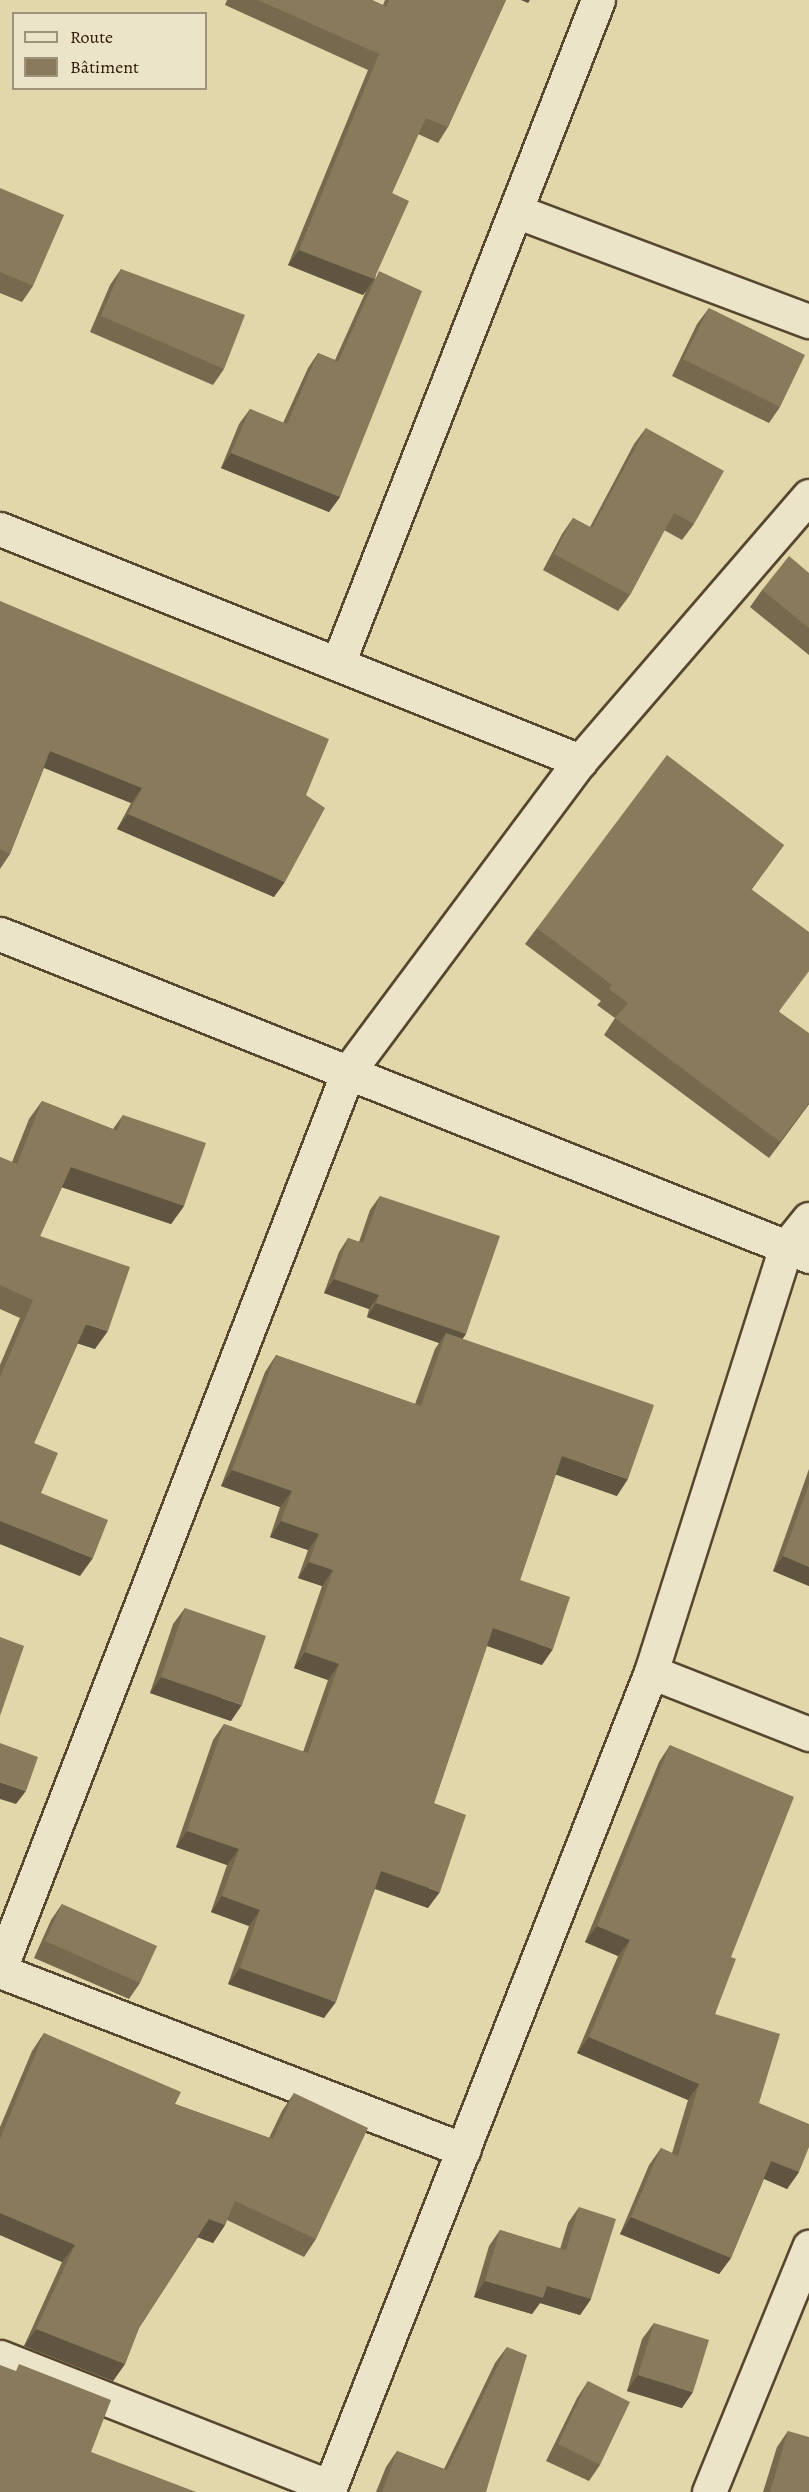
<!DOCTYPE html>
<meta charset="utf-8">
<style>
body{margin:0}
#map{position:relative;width:809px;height:2492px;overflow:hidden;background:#e2d6ab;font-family:Alegreya,serif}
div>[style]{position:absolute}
.roads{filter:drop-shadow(2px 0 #57462e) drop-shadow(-2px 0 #57462e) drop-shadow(0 2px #57462e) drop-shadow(0 -2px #57462e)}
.minor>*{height:33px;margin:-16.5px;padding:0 16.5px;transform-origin:16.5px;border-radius:16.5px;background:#ece4c8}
.wall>*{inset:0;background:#76694e}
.shaded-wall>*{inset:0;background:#605540}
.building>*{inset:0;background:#897a5b}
span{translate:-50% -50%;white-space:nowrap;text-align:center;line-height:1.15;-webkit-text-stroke:6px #ece4c8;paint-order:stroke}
.legend{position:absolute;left:12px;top:12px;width:195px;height:78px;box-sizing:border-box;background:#ece4c8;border:2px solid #9e927a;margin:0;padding:8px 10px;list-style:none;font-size:18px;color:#291604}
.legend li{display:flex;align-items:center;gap:12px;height:30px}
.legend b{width:30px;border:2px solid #9e927a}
</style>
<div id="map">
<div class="roads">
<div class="minor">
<div style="left:516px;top:211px;width:313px;rotate:20.6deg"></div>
<div style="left:0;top:529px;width:625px;rotate:21.8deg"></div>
<div style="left:338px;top:663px;width:712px;rotate:-68.59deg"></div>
<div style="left:0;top:934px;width:871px;rotate:21.7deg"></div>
<div style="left:651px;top:1672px;width:170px;rotate:21.4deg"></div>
<div style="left:0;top:1969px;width:962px;rotate:-68.8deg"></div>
<div style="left:348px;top:1072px;width:388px;rotate:-53.3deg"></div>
<div style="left:580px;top:761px;width:350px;rotate:-49.2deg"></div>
<div style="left:0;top:1971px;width:497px;rotate:21.1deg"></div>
<div style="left:0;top:2357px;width:355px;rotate:21.5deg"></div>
<div style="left:328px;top:2492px;width:881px;rotate:-68.5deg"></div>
<div style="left:651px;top:1672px;width:446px;rotate:-72.4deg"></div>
<div style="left:786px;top:1247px;width:36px;rotate:-51deg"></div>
<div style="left:709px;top:2492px;width:265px;rotate:-67.8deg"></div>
</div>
</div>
<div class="wall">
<div style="clip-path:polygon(227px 0,372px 0,383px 5px,385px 0,506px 0,448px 127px,438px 143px,418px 134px,392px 193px,376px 274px,340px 497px,329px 512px,221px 468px,239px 424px,250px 409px,283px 423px,308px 368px,318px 353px,335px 360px,366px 291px,363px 295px,288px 265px,368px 70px,225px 5px)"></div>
<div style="clip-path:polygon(0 188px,33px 286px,22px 302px,0 293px)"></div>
<div style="clip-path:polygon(121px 269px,224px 369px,213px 385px,90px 332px,110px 285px)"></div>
<div style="clip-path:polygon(709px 308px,780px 407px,769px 423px,672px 376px,697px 324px)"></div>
<div style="clip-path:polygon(646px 428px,694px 524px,682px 540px,664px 530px,630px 595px,618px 611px,543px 570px,562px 534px,573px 518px,590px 527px,634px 444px)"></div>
<div style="clip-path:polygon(809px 573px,809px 655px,750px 607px,762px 590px)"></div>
<div style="clip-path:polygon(0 601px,306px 795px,274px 897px,117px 829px,131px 803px,44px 768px,10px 854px,0 869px)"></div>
<div style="clip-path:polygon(784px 845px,752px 889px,779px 1011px,809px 1104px,769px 1158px,604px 1035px,615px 1018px,597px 1005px,601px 1001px,525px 944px,537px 928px)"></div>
<div style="clip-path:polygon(42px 1101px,113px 1129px,123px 1115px,184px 1206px,171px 1224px,62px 1187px,40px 1236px,95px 1349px,78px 1343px,34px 1443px,41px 1493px,80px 1576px,0 1544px,0 1365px,20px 1318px,0 1309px,0 1157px,12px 1162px,29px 1119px)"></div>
<div style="clip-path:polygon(380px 1196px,466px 1334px,462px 1339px,617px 1496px,556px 1474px,520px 1580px,542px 1665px,487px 1646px,434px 1803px,428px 1908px,375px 1889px,324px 2018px,228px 1984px,249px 1926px,211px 1912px,227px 1865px,176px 1847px,213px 1740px,224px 1724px,303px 1752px,328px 1680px,294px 1668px,322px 1586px,298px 1578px,308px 1550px,270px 1537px,280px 1507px,221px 1486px,265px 1372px,276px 1355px,415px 1404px,435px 1349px,439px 1343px,367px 1317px,369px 1309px,324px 1293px,339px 1252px,348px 1238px,359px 1242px,370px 1210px)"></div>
<div style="clip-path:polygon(809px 1469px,809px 1586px,773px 1571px)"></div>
<div style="clip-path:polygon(185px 1608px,231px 1721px,150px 1693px,173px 1624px)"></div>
<div style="clip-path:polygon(670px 1745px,731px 1957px,715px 2014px,759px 2103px,799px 2172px,787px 2189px,764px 2179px,731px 2258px,719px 2274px,620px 2234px,649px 2165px,661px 2148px,672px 2153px,688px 2100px,577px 2053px,618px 1956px,585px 1942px,659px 1762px)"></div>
<div style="clip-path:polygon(62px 1904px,140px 1983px,129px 1999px,34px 1958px,51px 1920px)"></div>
<div style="clip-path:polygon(44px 2033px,175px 2104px,269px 2138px,282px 2111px,294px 2093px,316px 2239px,304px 2257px,227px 2220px,225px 2225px,213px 2243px,198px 2237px,139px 2328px,125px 2364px,113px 2381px,24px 2346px,62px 2262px,0 2235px,0 2127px,32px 2051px)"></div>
<div style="clip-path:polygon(579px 2207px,591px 2299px,580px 2315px,540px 2303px,532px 2314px,474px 2297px,489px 2246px,500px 2230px,560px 2249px,568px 2223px)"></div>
<div style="clip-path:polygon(654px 2323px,682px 2408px,627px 2391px,642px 2339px)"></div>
<div style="clip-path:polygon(507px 2347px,486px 2492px,376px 2492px,386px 2467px,397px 2451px,444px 2469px,495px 2363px)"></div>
<div style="clip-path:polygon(588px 2381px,600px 2465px,589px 2481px,546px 2461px,577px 2398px)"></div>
<div style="clip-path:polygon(788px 2431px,809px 2492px,763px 2492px,777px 2447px)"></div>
</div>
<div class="shaded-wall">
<div style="clip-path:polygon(521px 0,530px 0,528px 3px)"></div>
<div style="clip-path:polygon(299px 250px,374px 279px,363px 295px,288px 265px)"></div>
<div style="clip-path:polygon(231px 453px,340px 497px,329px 512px,221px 468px)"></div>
<div style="clip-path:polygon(50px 751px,142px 788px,131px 803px,40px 766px)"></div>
<div style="clip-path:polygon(128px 814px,285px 882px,274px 897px,117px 829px)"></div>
<div style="clip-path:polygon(809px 970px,809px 971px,767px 1027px,778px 1011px)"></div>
<div style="clip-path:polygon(809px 1103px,809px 1104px,769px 1158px,780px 1142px)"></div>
<div style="clip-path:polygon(71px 1167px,184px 1206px,171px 1224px,58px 1186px)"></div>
<div style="clip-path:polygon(334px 1279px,379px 1295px,369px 1309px,324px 1293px)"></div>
<div style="clip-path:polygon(376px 1303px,466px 1334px,456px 1348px,446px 1333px,439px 1343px,367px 1317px)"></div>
<div style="clip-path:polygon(86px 1324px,108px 1331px,95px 1349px,73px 1342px)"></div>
<div style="clip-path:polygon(562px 1456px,628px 1479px,617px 1496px,551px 1473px)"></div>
<div style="clip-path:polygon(232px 1470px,292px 1491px,280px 1507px,221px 1486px)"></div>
<div style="clip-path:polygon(0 1521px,93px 1558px,80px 1576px,0 1544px)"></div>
<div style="clip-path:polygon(281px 1521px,319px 1534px,308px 1550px,270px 1537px)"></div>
<div style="clip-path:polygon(783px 1556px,809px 1567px,809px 1586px,773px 1571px)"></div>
<div style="clip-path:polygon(309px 1562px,333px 1570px,322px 1586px,298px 1578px)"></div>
<div style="clip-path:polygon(493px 1628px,553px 1649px,542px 1665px,482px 1644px)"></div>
<div style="clip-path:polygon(305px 1652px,339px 1664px,328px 1680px,294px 1668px)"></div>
<div style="clip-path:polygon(161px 1677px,242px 1705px,231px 1721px,150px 1693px)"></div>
<div style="clip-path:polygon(0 1782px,26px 1791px,16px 1804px,0 1799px)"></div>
<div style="clip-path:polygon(187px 1831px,239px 1849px,227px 1865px,176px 1847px)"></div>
<div style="clip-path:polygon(381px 1871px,440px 1892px,428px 1908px,370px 1887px)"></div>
<div style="clip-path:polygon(222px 1896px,260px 1910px,249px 1926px,211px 1912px)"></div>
<div style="clip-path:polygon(597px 1926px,630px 1940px,618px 1956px,585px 1942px)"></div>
<div style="clip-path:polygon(240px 1968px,336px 2002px,324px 2018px,228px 1984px)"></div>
<div style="clip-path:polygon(589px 2037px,699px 2084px,688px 2100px,577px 2053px)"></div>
<div style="clip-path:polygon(771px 2161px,799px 2172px,787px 2189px,760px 2177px)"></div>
<div style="clip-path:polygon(0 2213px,75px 2245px,62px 2262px,0 2235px)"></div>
<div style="clip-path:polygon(631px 2217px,731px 2258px,719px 2274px,620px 2234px)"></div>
<div style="clip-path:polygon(209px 2219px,225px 2225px,213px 2243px,197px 2237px)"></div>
<div style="clip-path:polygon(485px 2281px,547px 2286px,591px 2299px,580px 2315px,540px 2303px,532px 2314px,474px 2297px)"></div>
<div style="clip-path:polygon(36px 2329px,125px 2364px,113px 2381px,24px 2346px)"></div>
<div style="clip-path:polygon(638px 2375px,693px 2392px,682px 2408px,627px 2391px)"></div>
</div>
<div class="building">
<div style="clip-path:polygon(258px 0,372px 0,386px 7px,389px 0,506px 0,448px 127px,426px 118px,392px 193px,409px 201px,374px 279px,299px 250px,379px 54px)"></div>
<div style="clip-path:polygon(0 188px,64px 215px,33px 286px,0 272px)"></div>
<div style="clip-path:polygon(121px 269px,245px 315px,224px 369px,101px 316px)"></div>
<div style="clip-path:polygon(379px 271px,422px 291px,340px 497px,231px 453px,250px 409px,287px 424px,318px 353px,338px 362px)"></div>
<div style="clip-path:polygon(709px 308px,805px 355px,780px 407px,683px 359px)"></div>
<div style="clip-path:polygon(646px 428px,724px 471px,694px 524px,674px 513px,630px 595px,554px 554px,573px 518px,592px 528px)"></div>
<div style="clip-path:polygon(789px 556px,809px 573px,809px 628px,762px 590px)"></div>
<div style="clip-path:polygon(0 601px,329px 739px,306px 795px,325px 808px,285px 882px,128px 814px,142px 788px,50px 751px,10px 854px,0 849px)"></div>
<div style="clip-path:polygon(667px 755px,784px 845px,751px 889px,809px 932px,809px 970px,778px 1011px,809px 1033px,809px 1103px,780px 1142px,615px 1018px,628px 1003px,609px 989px,612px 985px,537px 928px)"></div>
<div style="clip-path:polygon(42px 1101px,117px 1131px,123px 1115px,206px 1143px,184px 1206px,71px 1167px,40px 1236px,130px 1267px,108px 1331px,86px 1324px,34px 1443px,58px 1453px,41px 1493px,108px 1520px,93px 1558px,0 1521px,0 1377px,33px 1300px,0 1285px,0 1157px,17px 1164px)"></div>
<div style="clip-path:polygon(380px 1196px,500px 1236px,466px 1334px,376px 1303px,379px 1295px,334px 1279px,348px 1238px,363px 1243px)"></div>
<div style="clip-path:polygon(446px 1333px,654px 1405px,628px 1479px,562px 1456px,520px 1580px,570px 1597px,553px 1649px,493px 1628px,434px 1803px,466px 1815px,440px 1892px,381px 1871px,336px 2002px,240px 1968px,260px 1910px,222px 1896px,239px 1849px,187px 1831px,224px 1724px,308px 1753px,339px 1664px,305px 1652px,333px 1570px,309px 1562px,319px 1534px,281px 1521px,292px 1491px,232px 1470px,276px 1355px,421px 1406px)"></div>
<div style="clip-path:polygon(809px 1484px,809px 1567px,783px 1556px)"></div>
<div style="clip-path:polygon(185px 1608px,266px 1636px,242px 1705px,161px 1677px)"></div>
<div style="clip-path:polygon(0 1637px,24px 1646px,0 1716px)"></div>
<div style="clip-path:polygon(0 1743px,38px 1757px,26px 1791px,0 1782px)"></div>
<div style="clip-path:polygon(670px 1745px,794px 1797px,731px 1957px,736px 1959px,715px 2014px,780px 2034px,759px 2103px,809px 2124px,809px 2147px,799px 2172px,771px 2161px,731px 2258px,631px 2217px,661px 2148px,678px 2156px,699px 2084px,589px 2037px,630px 1940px,597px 1926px)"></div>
<div style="clip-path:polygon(62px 1904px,157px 1946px,140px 1983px,45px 1941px)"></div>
<div style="clip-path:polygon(44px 2033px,181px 2092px,175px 2104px,273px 2139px,294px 2093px,368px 2128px,316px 2239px,235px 2201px,225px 2225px,209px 2219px,139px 2328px,125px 2364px,36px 2329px,75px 2245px,0 2213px,0 2139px)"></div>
<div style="clip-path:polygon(579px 2207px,616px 2219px,591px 2299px,547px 2286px,543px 2298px,485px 2281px,500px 2230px,566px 2250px)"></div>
<div style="clip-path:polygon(654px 2323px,709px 2340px,693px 2392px,638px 2375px)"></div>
<div style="clip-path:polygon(507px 2347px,527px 2355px,486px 2492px,382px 2492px,397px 2451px,447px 2470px)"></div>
<div style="clip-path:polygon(19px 2364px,111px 2400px,91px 2452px,196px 2492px,0 2492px,0 2365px,16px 2371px)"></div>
<div style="clip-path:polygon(588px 2381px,630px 2402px,600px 2465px,558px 2444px)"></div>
<div style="clip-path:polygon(788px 2431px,809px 2437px,809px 2492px,770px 2492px)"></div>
</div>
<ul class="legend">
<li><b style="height:8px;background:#ece4c8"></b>Route</li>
<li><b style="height:16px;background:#897a5b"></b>Bâtiment</li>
</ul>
</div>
